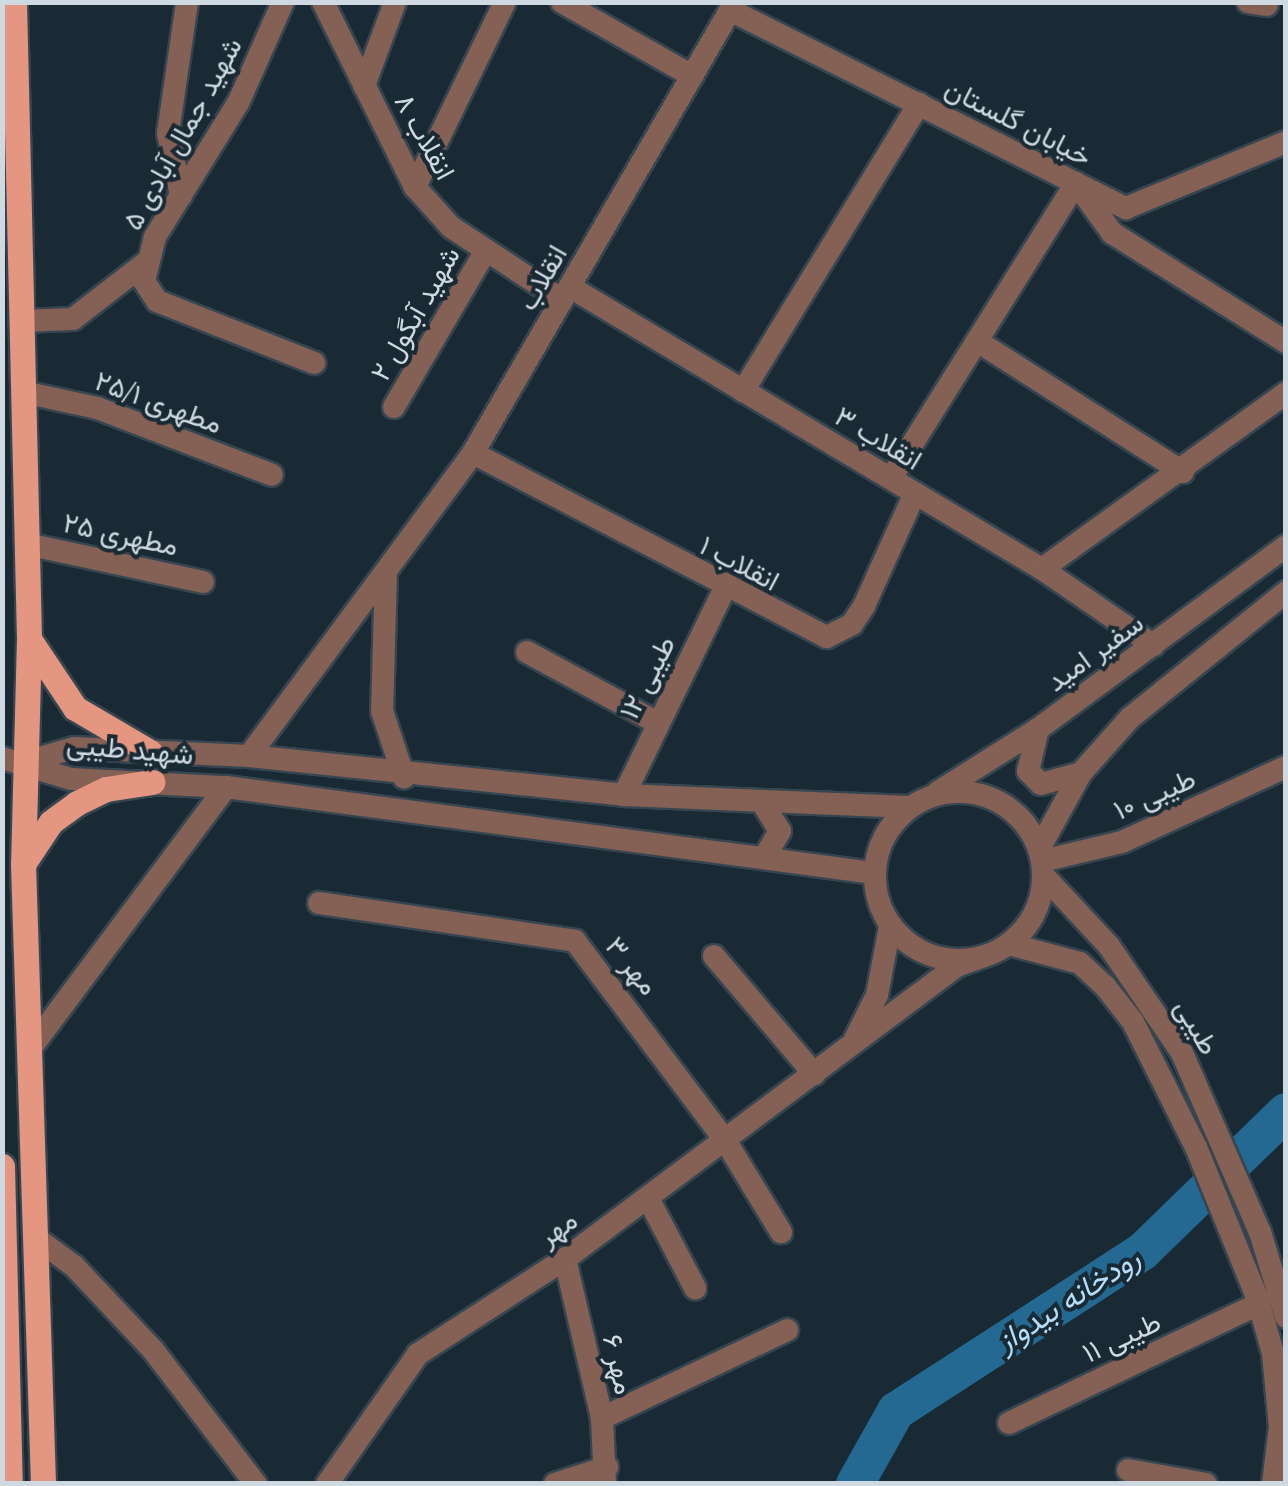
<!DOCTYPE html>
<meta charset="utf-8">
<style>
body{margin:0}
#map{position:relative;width:1288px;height:1486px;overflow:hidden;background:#192a35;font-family:"Noto Serif",Vazirmatn,serif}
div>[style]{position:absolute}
.river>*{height:38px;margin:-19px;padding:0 19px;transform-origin:19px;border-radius:19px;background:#236991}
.roads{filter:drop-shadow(2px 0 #364651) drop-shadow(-2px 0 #364651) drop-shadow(0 2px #364651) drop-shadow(0 -2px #364651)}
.minor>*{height:22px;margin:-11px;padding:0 11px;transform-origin:11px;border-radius:11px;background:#856055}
.minor>.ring{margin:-11px;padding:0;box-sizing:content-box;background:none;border:22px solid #856055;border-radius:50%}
.major>*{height:25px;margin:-12.5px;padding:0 12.5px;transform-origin:12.5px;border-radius:12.5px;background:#e49681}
span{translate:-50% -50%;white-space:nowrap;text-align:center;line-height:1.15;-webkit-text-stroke:8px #192a35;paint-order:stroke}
.street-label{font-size:28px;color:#cfd9e1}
.water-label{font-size:30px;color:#b4ddfa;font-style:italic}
.frame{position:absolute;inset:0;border:5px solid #cfd9e1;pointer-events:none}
</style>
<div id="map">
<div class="river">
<div style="left:855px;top:1484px;width:84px;rotate:-60.7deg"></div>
<div style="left:896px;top:1411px;width:294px;rotate:-32.9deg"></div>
<div style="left:1143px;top:1251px;width:199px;rotate:-44.2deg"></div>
</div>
<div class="roads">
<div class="minor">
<div style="left:283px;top:2px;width:111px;rotate:114deg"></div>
<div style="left:238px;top:103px;width:158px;rotate:121.8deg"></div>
<div style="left:155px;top:237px;width:45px;rotate:104deg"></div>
<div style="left:144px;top:281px;width:24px;rotate:57deg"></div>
<div style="left:157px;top:301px;width:169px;rotate:21.5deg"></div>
<div style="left:323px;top:2px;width:207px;rotate:63.6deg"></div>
<div style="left:415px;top:187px;width:54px;rotate:48deg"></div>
<div style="left:451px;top:227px;width:133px;rotate:33.3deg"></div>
<div style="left:562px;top:2px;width:150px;rotate:29.6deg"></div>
<div style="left:1248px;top:2px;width:19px;rotate:9deg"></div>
<div style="left:730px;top:10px;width:443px;rotate:26.6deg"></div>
<div style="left:1126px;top:208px;width:173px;rotate:-22.4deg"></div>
<div style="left:364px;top:86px;width:90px;rotate:-69.7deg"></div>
<div style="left:415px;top:187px;width:206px;rotate:-64.1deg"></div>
<div style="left:181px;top:196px;width:64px;rotate:-101.7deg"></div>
<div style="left:168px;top:133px;width:132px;rotate:-81.7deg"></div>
<div style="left:570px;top:287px;width:550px;rotate:30.86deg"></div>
<div style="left:1042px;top:569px;width:135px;rotate:34.4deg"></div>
<div style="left:21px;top:321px;width:52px;rotate:-2.2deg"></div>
<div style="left:73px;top:319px;width:90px;rotate:-37.8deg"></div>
<div style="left:977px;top:341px;width:244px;rotate:32.5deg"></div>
<div style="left:743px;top:391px;width:337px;rotate:-58.5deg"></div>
<div style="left:23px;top:392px;width:76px;rotate:12.2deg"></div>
<div style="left:97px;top:408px;width:187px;rotate:20.9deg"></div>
<div style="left:394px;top:407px;width:182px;rotate:-59.6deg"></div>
<div style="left:473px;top:453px;width:399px;rotate:27.5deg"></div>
<div style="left:827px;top:637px;width:28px;rotate:-27deg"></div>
<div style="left:852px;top:624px;width:22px;rotate:-56deg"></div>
<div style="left:864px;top:606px;width:124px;rotate:-65.7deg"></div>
<div style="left:891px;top:478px;width:348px;rotate:-57.9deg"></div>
<div style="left:1076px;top:183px;width:62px;rotate:54.2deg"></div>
<div style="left:1112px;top:233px;width:205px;rotate:32.1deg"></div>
<div style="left:27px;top:544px;width:180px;rotate:12.2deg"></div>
<div style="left:1042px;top:569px;width:301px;rotate:-35.8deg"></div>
<div style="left:386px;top:572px;width:139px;rotate:91.6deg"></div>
<div style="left:382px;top:711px;width:70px;rotate:71.6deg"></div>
<div style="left:527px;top:652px;width:147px;rotate:28.5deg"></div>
<div style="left:1038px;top:729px;width:43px;rotate:103.4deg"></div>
<div style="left:1028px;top:771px;width:18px;rotate:45deg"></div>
<div style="left:1041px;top:784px;width:41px;rotate:-15.4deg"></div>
<div style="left:249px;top:756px;width:377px;rotate:-53.5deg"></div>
<div style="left:473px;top:453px;width:522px;rotate:-59.85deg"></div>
<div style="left:2px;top:758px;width:72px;rotate:16.9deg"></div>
<div style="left:71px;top:779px;width:155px;rotate:3deg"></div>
<div style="left:226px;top:787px;width:654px;rotate:7.56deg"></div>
<div style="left:25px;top:762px;width:51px;rotate:-15.9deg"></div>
<div style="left:74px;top:748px;width:175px;rotate:2.6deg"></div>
<div style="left:249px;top:756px;width:377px;rotate:5.9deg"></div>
<div style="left:624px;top:795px;width:285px;rotate:2.4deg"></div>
<div style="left:938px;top:792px;width:118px;rotate:-32.2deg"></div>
<div style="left:1038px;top:729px;width:308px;rotate:-36.4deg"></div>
<div class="ring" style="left:875px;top:792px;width:146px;height:146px"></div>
<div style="left:624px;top:795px;width:230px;rotate:-64deg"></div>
<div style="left:763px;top:804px;width:32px;rotate:58deg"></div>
<div style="left:780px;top:831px;width:31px;rotate:121deg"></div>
<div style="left:1039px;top:849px;width:87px;rotate:-61.1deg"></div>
<div style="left:1081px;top:773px;width:74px;rotate:-48.3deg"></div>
<div style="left:1130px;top:718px;width:201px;rotate:-38.9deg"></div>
<div style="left:1042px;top:861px;width:82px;rotate:-13.4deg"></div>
<div style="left:1122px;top:842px;width:180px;rotate:-24.6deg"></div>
<div style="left:1043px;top:875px;width:97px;rotate:47.1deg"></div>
<div style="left:1109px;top:946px;width:130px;rotate:55.7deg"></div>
<div style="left:1182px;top:1053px;width:195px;rotate:66.5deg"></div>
<div style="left:1260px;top:1232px;width:89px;rotate:73deg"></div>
<div style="left:319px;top:903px;width:259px;rotate:8.4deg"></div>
<div style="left:575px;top:941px;width:249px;rotate:53deg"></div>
<div style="left:725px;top:1140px;width:108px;rotate:58.7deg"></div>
<div style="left:1009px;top:944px;width:73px;rotate:15deg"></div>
<div style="left:1080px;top:963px;width:34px;rotate:43deg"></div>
<div style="left:1105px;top:986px;width:46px;rotate:52.1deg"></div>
<div style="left:1133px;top:1022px;width:140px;rotate:63.3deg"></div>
<div style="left:1196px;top:1147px;width:162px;rotate:67.9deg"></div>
<div style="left:1257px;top:1297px;width:58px;rotate:74.1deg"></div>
<div style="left:1273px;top:1353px;width:74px;rotate:84.6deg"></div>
<div style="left:1280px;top:1427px;width:57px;rotate:97deg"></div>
<div style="left:714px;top:956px;width:155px;rotate:49.7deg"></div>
<div style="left:855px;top:1039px;width:49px;rotate:-63.4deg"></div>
<div style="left:877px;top:995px;width:70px;rotate:-79.3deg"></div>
<div style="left:33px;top:1045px;width:322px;rotate:-53.2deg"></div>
<div style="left:648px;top:1198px;width:102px;rotate:62.4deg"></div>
<div style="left:37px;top:1239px;width:46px;rotate:36.1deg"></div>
<div style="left:74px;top:1266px;width:115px;rotate:46.8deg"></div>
<div style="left:153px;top:1350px;width:169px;rotate:52.5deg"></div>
<div style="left:565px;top:1259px;width:163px;rotate:76.9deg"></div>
<div style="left:602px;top:1418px;width:66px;rotate:87.4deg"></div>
<div style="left:602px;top:1418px;width:205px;rotate:-25.4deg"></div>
<div style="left:1009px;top:1423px;width:277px;rotate:-25.5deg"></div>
<div style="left:1128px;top:1470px;width:79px;rotate:10.2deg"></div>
<div style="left:327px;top:1484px;width:159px;rotate:-55deg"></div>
<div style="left:418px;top:1354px;width:175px;rotate:-32.9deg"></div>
<div style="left:565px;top:1259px;width:489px;rotate:-36.8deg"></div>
<div style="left:957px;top:966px;width:30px;rotate:-20deg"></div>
<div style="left:555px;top:1484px;width:55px;rotate:-18.1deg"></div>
</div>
<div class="major">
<div style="left:14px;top:2px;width:636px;rotate:88.65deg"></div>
<div style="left:29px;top:638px;width:226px;rotate:91.5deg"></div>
<div style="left:23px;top:864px;width:620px;rotate:88.15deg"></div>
<div style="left:29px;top:639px;width:83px;rotate:56.3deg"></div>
<div style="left:75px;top:708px;width:87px;rotate:30.4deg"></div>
<div style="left:23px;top:864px;width:50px;rotate:-56.3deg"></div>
<div style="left:51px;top:822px;width:32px;rotate:-36deg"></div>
<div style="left:77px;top:803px;width:32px;rotate:-26deg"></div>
<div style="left:106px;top:789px;width:47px;rotate:-8.7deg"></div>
<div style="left:2px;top:1166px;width:318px;rotate:88.6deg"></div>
</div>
</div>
<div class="street-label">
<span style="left:1019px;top:121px;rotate:27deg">خیابان گلستان</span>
<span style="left:181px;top:133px;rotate:-61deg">شهید جمال آبادی ۵</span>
<span style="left:426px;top:136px;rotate:61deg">انقلاب ۸</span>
<span style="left:541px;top:277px;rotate:-60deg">انقلاب</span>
<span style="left:414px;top:313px;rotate:-60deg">شهید آبگول ۲</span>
<span style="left:159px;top:401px;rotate:20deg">مطهری ۲۵/۱</span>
<span style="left:879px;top:437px;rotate:31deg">انقلاب ۳</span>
<span style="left:121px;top:533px;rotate:12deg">مطهری ۲۵</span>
<span style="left:740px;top:562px;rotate:28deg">انقلاب ۱</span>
<span style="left:1094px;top:651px;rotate:-36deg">سفیر امید</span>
<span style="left:646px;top:677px;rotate:-63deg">طیبی ۱۲</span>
<span style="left:130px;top:748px;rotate:5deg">شهید طیبی</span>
<span style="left:1154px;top:793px;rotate:-24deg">طیبی ۱۰</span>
<span style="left:633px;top:965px;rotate:51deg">مهر ۳</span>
<span style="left:1198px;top:1026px;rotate:60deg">طیبی</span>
<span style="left:557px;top:1227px;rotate:-35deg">مهر</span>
<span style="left:1121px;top:1336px;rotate:-25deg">طیبی ۱۱</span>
<span style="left:620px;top:1364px;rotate:77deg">مهر ۶</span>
</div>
<div class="water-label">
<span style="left:1068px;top:1299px;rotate:-33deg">رودخانه بیدواز</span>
</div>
<div class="frame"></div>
</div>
